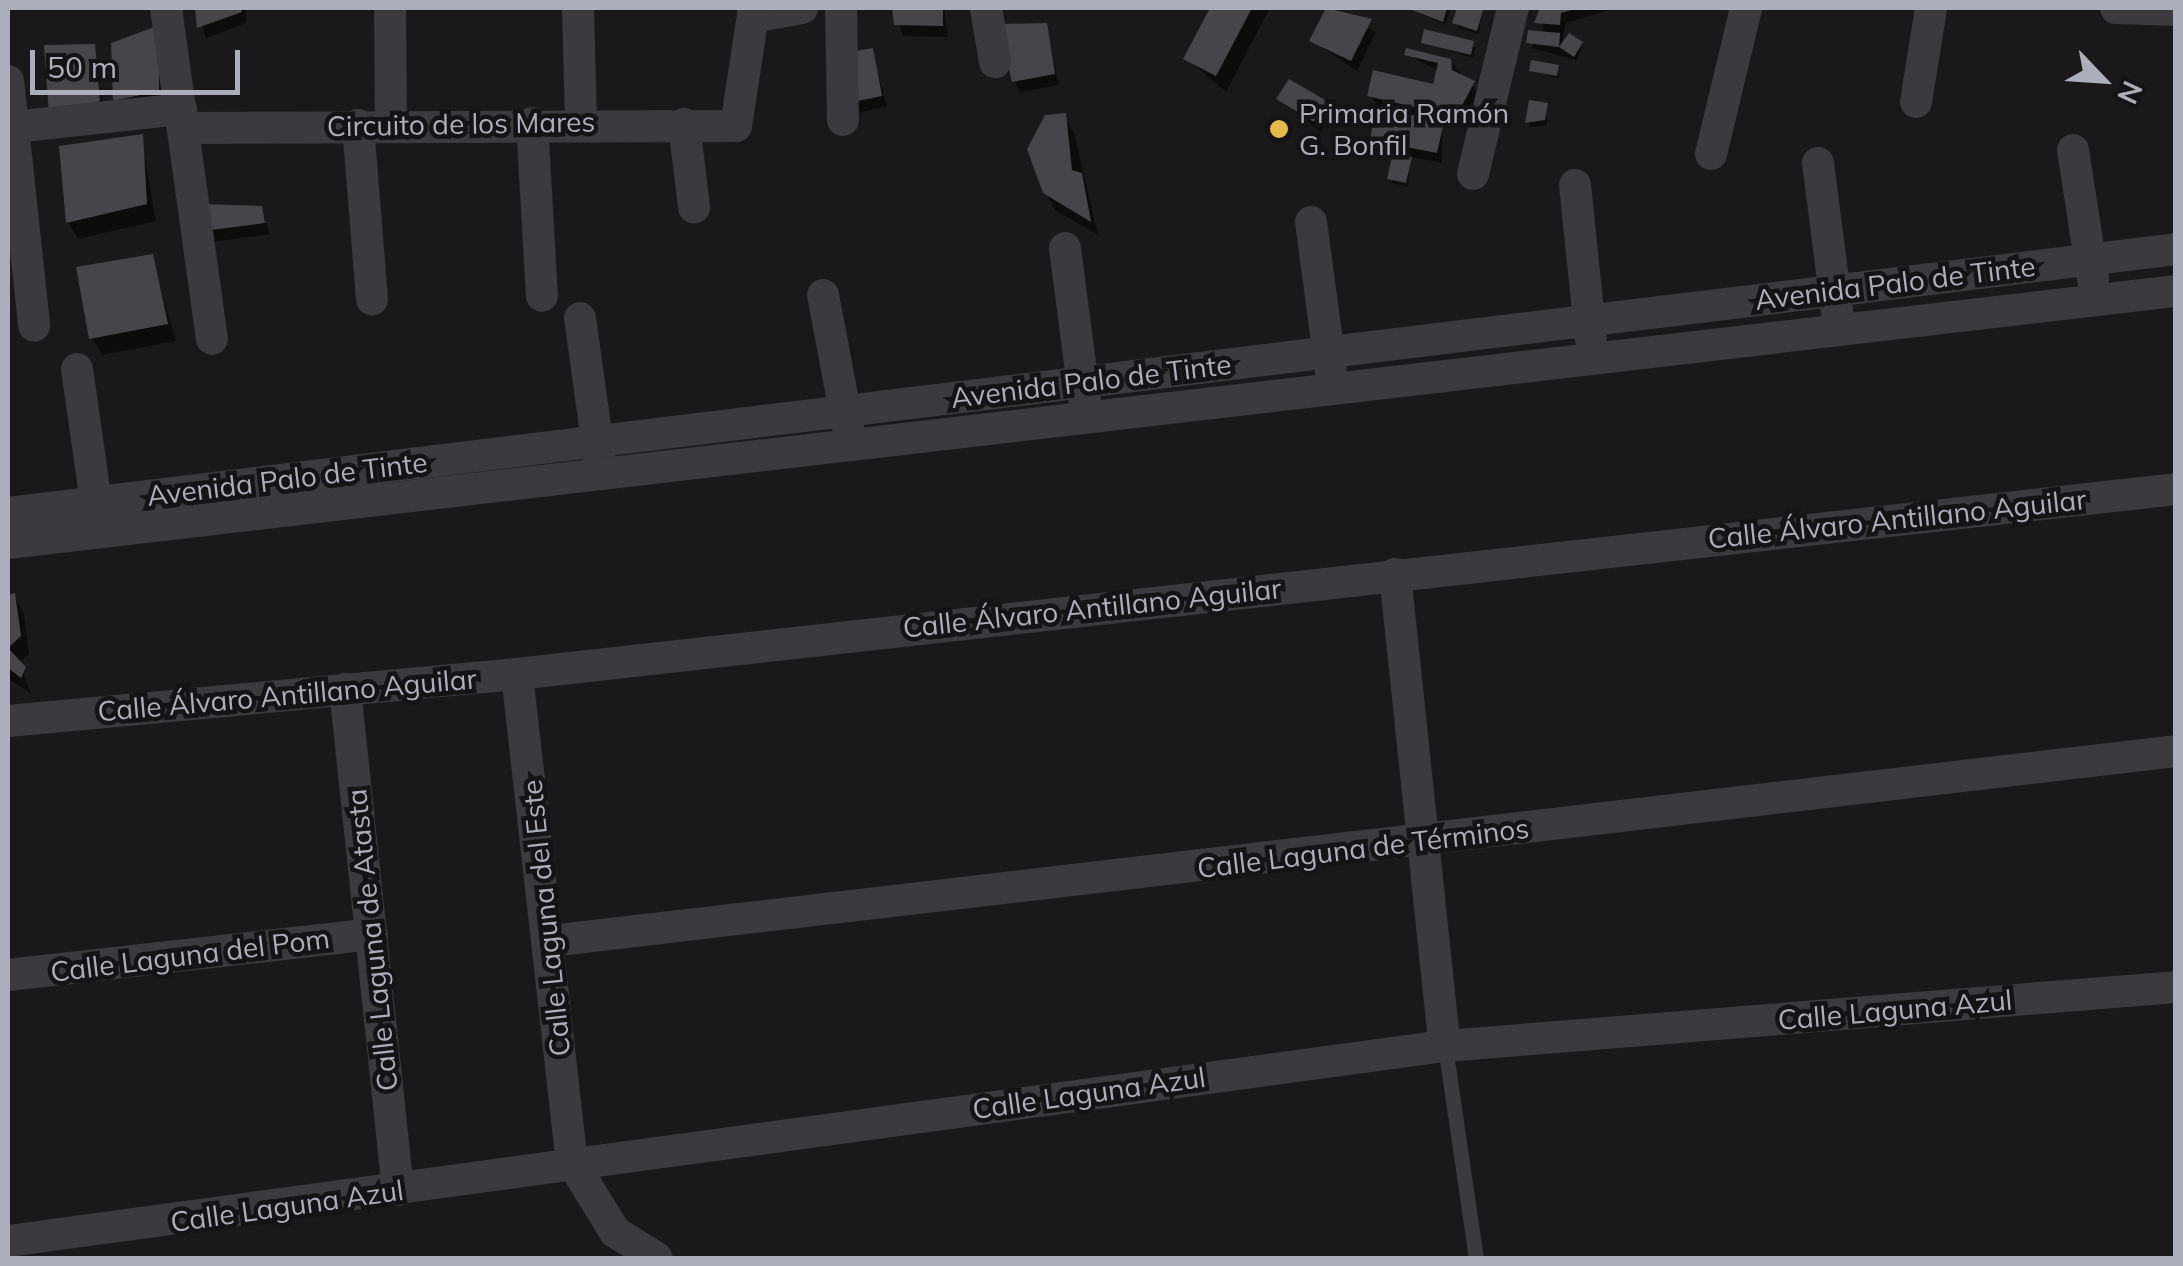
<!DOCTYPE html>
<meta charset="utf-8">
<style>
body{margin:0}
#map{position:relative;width:2183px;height:1266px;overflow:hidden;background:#19181a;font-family:Mulish,sans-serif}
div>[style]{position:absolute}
.shadow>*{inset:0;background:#0007}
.building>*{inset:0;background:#46464a}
.lane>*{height:15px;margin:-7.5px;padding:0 7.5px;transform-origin:7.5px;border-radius:7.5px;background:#3a3a3f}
.street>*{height:32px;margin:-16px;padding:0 16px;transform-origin:16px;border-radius:16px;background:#3a3a3f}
.dots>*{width:28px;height:28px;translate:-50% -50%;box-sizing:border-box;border:5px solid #141315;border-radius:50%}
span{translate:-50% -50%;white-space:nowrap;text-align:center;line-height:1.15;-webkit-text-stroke:9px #141315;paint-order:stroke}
.poi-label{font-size:28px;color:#acafb9}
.left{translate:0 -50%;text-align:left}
.street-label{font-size:28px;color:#acafb9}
.frame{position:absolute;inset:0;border:10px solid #acafb9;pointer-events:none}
.north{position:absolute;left:2053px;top:30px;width:100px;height:100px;-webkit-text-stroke:8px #141315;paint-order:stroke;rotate:115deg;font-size:28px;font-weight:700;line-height:40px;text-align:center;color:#acafb9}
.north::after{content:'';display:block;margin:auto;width:35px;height:45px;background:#acafb9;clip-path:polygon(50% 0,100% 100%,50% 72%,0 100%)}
.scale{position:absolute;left:30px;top:50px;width:210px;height:45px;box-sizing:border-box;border:5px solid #acafb9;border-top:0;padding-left:12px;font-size:30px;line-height:35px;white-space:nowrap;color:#acafb9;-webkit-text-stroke:8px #141315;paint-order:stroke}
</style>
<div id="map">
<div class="shadow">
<div style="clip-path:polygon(197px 8px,246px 8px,246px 23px,206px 38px)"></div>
<div style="clip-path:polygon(894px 8px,944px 8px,948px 37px,903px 36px)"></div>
<div style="clip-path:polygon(1213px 8px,1269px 10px,1226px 92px,1186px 58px)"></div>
<div style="clip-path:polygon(1328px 8px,1376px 32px,1357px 71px,1312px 40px)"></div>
<div style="clip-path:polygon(1410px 8px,1448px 8px,1450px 10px,1445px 25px)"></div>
<div style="clip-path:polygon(1459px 8px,1482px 12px,1479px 34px,1458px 28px)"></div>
<div style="clip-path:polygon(1543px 8px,1616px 8px,1566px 23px,1560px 49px,1569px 36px,1582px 44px,1577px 60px,1531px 48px,1543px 34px)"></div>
<div style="clip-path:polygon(1045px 25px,1059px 85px,1020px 92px,1014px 81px)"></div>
<div style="clip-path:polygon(159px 28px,164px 102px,115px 100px)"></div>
<div style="clip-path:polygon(1423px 42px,1472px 43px,1475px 48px,1473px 58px)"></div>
<div style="clip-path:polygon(93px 47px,104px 112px,51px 114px)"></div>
<div style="clip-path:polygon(871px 51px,887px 106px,857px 113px,851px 102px)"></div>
<div style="clip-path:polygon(1407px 54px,1450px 61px,1479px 94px,1462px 127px,1442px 122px,1442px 163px,1410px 157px,1408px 187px,1392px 183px,1395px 154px,1373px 140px,1379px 107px,1370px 95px,1435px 87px,1438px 71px)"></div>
<div style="clip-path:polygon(1558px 67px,1559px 79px,1532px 70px)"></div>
<div style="clip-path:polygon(1279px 99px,1325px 103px,1331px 114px,1321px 132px)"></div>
<div style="clip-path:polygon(1546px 105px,1547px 125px,1530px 127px,1528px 122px)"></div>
<div style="clip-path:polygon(1064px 116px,1074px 133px,1098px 235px,1055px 210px,1045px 192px)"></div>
<div style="clip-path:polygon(141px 137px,156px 221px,78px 239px,68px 222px)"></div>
<div style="clip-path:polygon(260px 209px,270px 234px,212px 242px,206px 231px)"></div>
<div style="clip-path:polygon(151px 256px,176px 341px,102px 355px,92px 338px)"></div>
<div style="clip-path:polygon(14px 596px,24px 613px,29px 654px,19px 663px,31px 693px,8px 679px)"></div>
</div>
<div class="building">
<div style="clip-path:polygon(195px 8px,241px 8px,242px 12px,197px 28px)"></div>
<div style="clip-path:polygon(892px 8px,943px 8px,943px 26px,894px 25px)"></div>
<div style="clip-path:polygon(1210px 8px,1252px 8px,1216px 76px,1183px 59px)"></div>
<div style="clip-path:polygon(1326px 8px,1372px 19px,1351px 61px,1309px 41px)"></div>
<div style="clip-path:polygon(1407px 8px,1447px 8px,1443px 22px)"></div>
<div style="clip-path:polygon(1457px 8px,1483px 10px,1477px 31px,1452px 23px)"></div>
<div style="clip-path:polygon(1540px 8px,1579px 8px,1561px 13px,1560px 25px,1534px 23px)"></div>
<div style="clip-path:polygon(1047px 23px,1055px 74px,1012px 82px,998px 24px)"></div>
<div style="clip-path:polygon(160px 25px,159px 91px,113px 101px,111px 43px)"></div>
<div style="clip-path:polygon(1424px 29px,1474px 41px,1471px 55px,1421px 43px)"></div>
<div style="clip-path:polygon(1528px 30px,1560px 33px,1559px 47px,1526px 43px)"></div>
<div style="clip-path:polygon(1569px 33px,1583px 42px,1574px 57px,1559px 47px)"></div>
<div style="clip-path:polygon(95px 44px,100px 101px,49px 115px,44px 45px)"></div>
<div style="clip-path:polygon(873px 48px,882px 96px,848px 103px,844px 53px)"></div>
<div style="clip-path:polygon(1406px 48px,1451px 59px,1452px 70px,1475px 81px,1456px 117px,1367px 96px,1373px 70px,1433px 84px,1438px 63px,1404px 55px)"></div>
<div style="clip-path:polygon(1531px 60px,1559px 65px,1557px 76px,1529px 71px)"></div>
<div style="clip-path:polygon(1289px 79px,1327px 101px,1314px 122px,1276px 99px)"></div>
<div style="clip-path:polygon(1529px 100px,1548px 103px,1545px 120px,1525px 123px)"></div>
<div style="clip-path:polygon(1376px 108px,1444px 121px,1437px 153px,1370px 140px)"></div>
<div style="clip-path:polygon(1066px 113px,1072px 170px,1082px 173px,1091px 222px,1043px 193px,1027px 149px,1045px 115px)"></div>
<div style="clip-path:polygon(143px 134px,147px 204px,66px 223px,59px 146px)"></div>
<div style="clip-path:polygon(1393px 152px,1412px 157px,1406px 183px,1387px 179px)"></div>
<div style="clip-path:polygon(202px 204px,262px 206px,265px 223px,203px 231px)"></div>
<div style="clip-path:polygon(153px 254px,168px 324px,89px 339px,76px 267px)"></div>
<div style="clip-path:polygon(15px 593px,21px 636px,8px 648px,26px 667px,21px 678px,8px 668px,8px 595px)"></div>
</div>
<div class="lane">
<div style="left:1445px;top:1046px;width:214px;rotate:81.7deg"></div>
</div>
<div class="street">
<div style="left:166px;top:8px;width:334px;rotate:82.1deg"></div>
<div style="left:390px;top:8px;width:116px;rotate:89.5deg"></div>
<div style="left:578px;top:8px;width:114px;rotate:88.5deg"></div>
<div style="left:841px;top:8px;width:112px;rotate:89deg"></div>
<div style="left:986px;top:8px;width:55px;rotate:80.5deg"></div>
<div style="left:2116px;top:8px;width:60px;rotate:1.9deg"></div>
<div style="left:753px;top:17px;width:50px;rotate:-10.4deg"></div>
<div style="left:8px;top:81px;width:246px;rotate:83.9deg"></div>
<div style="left:1916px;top:102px;width:95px;rotate:-80.9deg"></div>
<div style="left:532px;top:123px;width:173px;rotate:86.7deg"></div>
<div style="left:684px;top:124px;width:84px;rotate:83.1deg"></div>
<div style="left:358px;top:125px;width:175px;rotate:85.4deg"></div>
<div style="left:13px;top:127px;width:169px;rotate:-6.1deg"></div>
<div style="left:187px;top:128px;width:549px;rotate:-0.21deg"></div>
<div style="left:736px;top:126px;width:119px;rotate:-81.3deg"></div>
<div style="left:2073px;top:150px;width:131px;rotate:81.2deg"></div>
<div style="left:1711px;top:154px;width:150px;rotate:-76.5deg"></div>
<div style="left:1818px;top:163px;width:150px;rotate:82.7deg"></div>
<div style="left:1473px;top:174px;width:171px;rotate:-76.5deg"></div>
<div style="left:1575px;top:185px;width:155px;rotate:84.1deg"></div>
<div style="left:1311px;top:222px;width:151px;rotate:82.4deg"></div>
<div style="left:1065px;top:248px;width:155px;rotate:82.6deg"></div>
<div style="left:823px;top:295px;width:140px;rotate:79.3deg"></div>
<div style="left:580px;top:318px;width:145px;rotate:82.1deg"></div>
<div style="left:77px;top:369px;width:156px;rotate:81.9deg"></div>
<div style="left:8px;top:513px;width:2184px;rotate:-6.94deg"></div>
<div style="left:8px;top:543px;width:2183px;rotate:-6.63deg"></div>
<div style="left:1395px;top:574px;width:475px;rotate:84deg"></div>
<div style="left:517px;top:674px;width:491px;rotate:83.6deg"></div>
<div style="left:572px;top:1162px;width:82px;rotate:58.4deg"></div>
<div style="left:615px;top:1232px;width:49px;rotate:31.8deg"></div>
<div style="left:345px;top:689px;width:504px;rotate:83.96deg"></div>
<div style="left:8px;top:721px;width:511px;rotate:-5.28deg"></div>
<div style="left:517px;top:674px;width:1669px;rotate:-6.36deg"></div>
<div style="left:550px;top:941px;width:1637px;rotate:-6.66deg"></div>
<div style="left:8px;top:975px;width:366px;rotate:-6.4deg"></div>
<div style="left:8px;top:1241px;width:1450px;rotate:-7.73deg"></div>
<div style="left:1445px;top:1046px;width:733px;rotate:-4.61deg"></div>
</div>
<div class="dots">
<div style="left:1279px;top:129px;background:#e3b948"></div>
</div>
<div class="poi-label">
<span class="left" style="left:1299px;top:129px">Primaria Ramón<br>G. Bonfil</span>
</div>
<div class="street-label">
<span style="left:461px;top:124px;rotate:-1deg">Circuito de los Mares</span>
<span style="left:1895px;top:283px;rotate:-7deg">Avenida Palo de Tinte</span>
<span style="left:1091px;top:381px;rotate:-7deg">Avenida Palo de Tinte</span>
<span style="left:287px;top:479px;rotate:-7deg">Avenida Palo de Tinte</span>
<span style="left:1897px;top:519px;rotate:-6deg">Calle Álvaro Antillano Aguilar</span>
<span style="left:1092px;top:608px;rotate:-6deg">Calle Álvaro Antillano Aguilar</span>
<span style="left:287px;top:695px;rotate:-5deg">Calle Álvaro Antillano Aguilar</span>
<span style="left:1363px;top:848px;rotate:-7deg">Calle Laguna de Términos</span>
<span style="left:546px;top:918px;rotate:-96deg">Calle Laguna del Este</span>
<span style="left:372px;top:940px;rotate:-96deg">Calle Laguna de Atasta</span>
<span style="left:190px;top:955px;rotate:-7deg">Calle Laguna del Pom</span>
<span style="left:1895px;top:1010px;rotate:-5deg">Calle Laguna Azul</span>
<span style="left:1089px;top:1093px;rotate:-8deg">Calle Laguna Azul</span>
<span style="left:287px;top:1206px;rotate:-8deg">Calle Laguna Azul</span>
</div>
<div class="frame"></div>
<div class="north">N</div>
<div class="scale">50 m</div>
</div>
